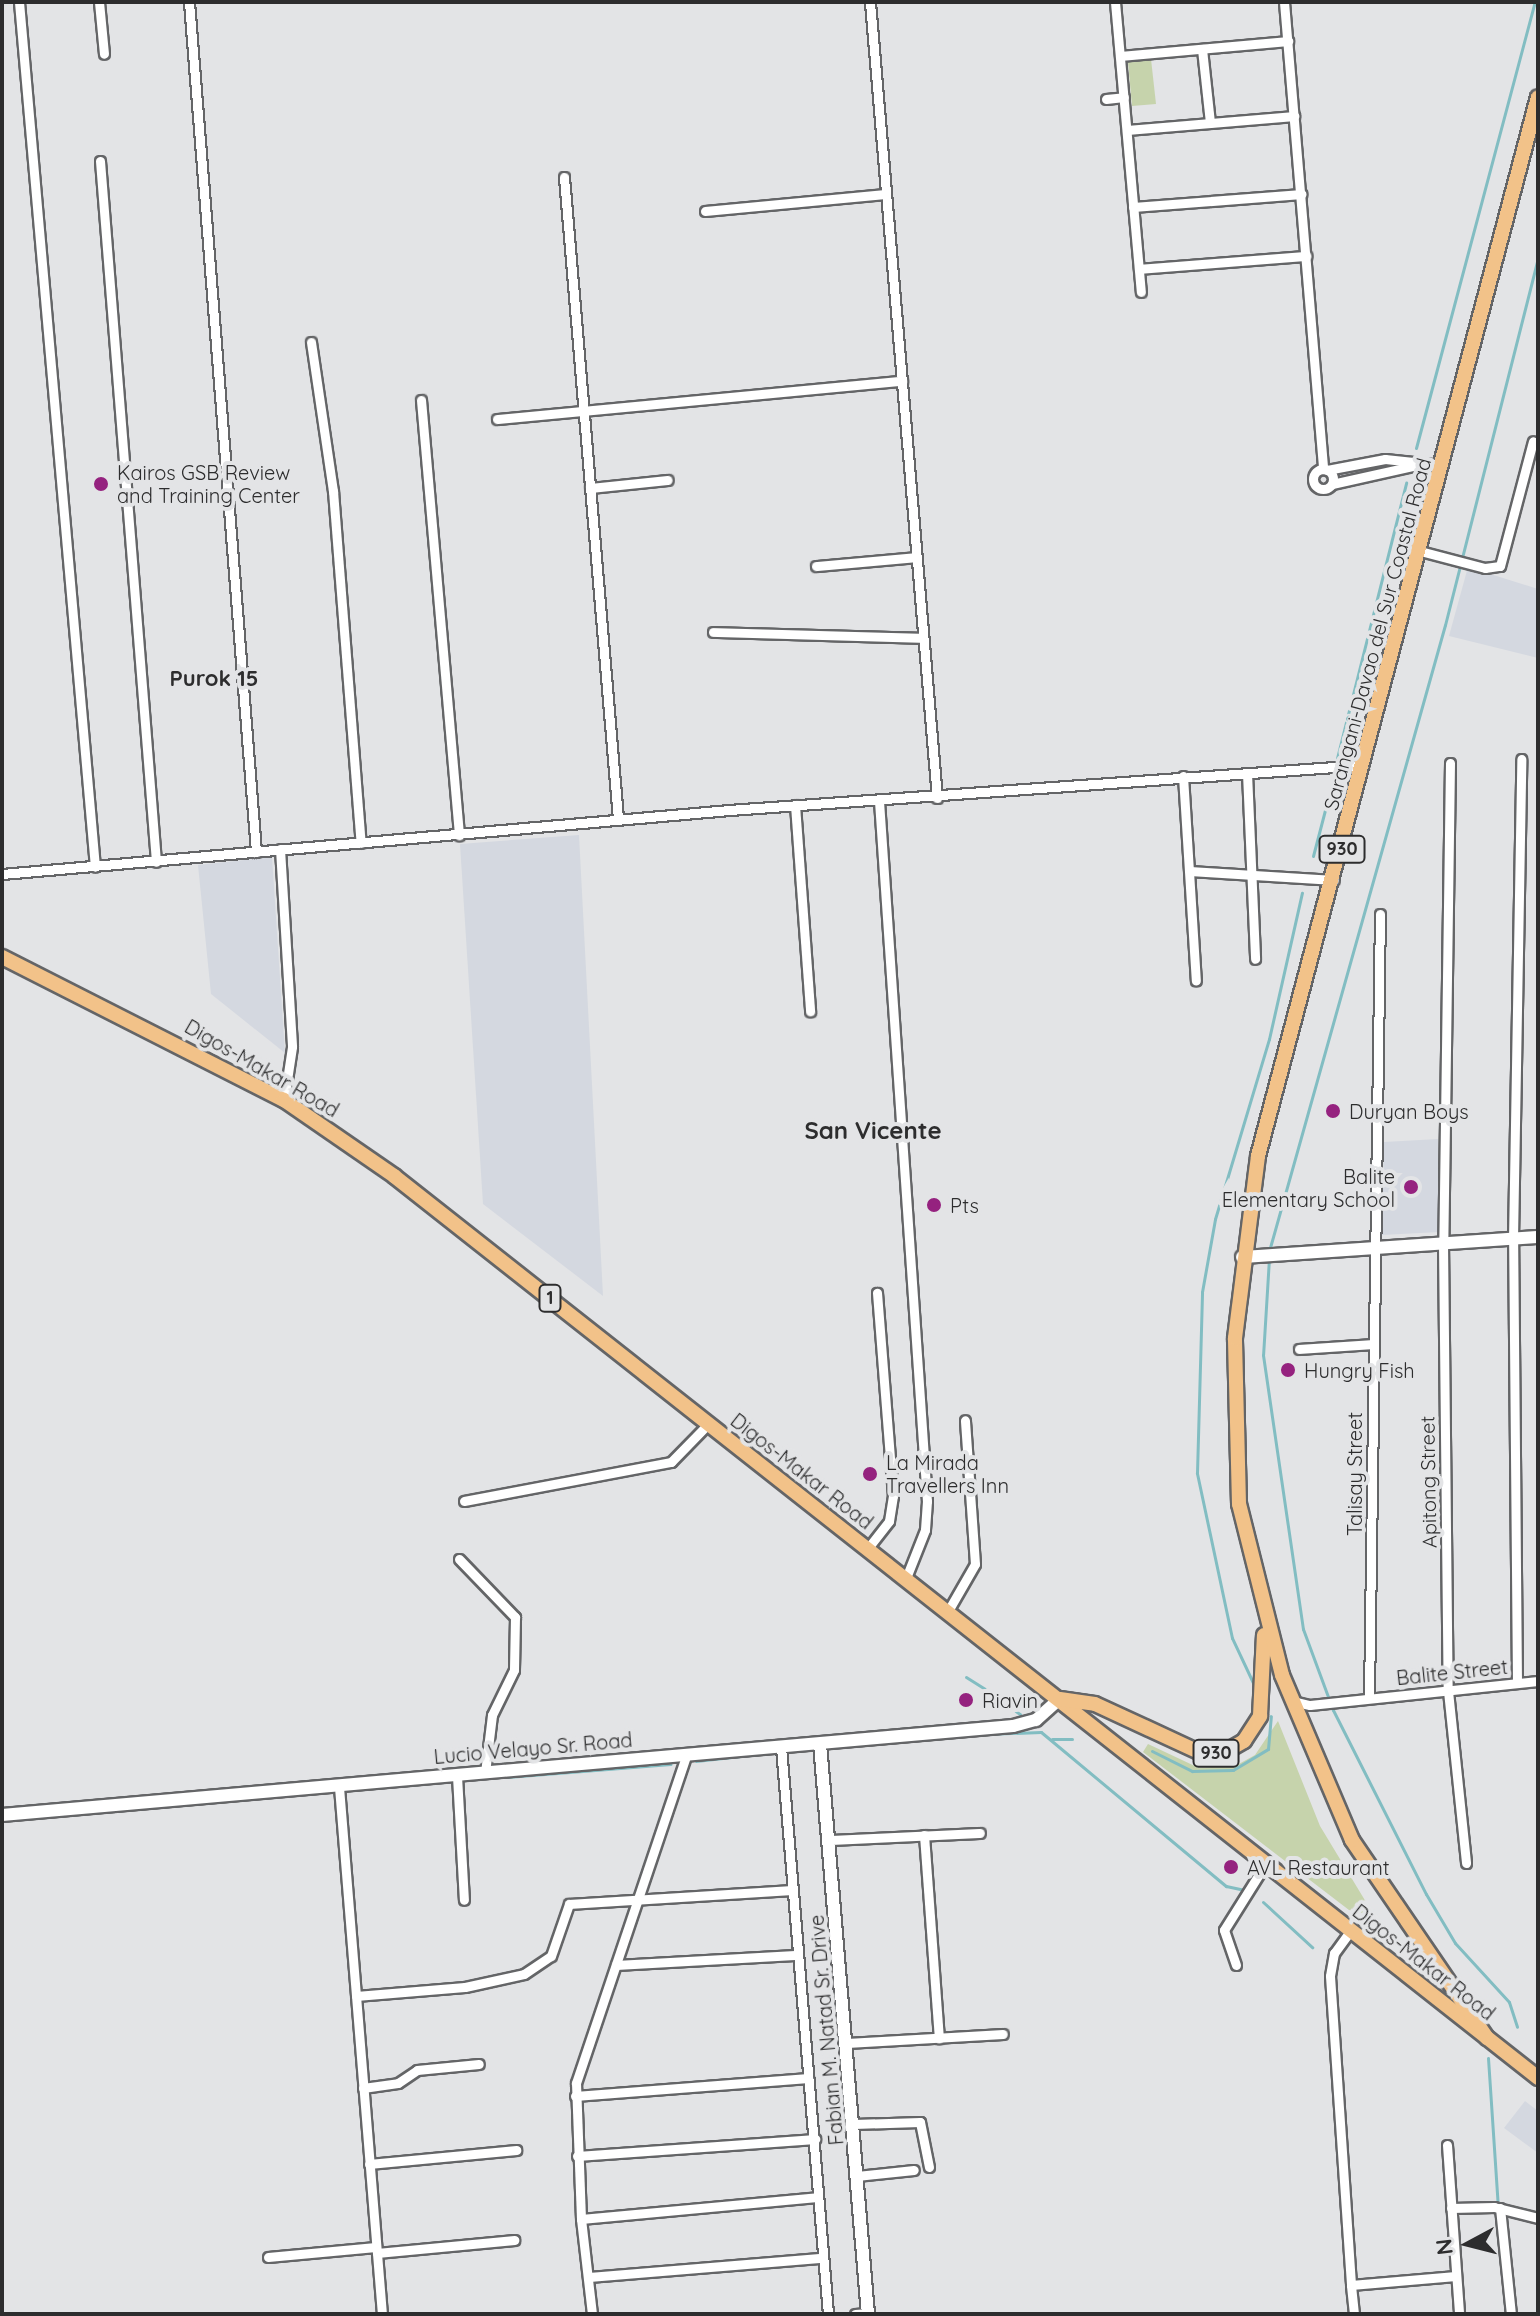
<!DOCTYPE html>
<style>
body{margin:0}
#map{position:relative;width:1540px;height:2316px;overflow:hidden;background:#e3e4e6;font-family:Quicksand,sans-serif}
div>[style]{position:absolute}
.built>*{inset:0;background:#d4d8e0}
.green>*{inset:0;background:#c6d3ac}
.stream>*{height:3px;margin:-1.5px;padding:0 1.5px;transform-origin:1.5px;border-radius:1.5px;background:#82bdc2}
.roads{filter:drop-shadow(2px 0 #646567) drop-shadow(-2px 0 #646567) drop-shadow(0 2px #646567) drop-shadow(0 -2px #646567)}
.street>*{height:9px;margin:-4.5px;padding:0 4.5px;transform-origin:4.5px;border-radius:4.5px;background:#fff}
.street>.ring{margin:-4.5px;padding:0;box-sizing:content-box;background:none;border:9px solid #fff;border-radius:50%}
.secondary>*{height:12px;margin:-6px;padding:0 6px;transform-origin:6px;border-radius:6px;background:#fff}
.primary>*{height:14px;margin:-7px;padding:0 7px;transform-origin:7px;border-radius:7px;background:#f2c289}
.dots>*{width:22px;height:22px;translate:-50% -50%;box-sizing:border-box;border:4px solid #e3e4e6;border-radius:50%}
span{translate:-50% -50%;white-space:nowrap;text-align:center;line-height:1.15;-webkit-text-stroke:8px #e3e4e6;paint-order:stroke}
.shield-label span{padding:2px 6px;background:#e3e4e6;border:2px solid;border-radius:6px;-webkit-text-stroke-width:0}
.shield-label{font-size:18px;color:#2d2d2e;font-weight:700}
.poi-label{font-size:20px;color:#2d2d2e}
.left{translate:0 -50%;text-align:left}
.right{translate:-100% -50%;text-align:right}
.street-label{font-size:20px;color:#2d2d2e}
.neighbourhood-label{font-size:22px;color:#2d2d2e;font-weight:700}
.quarter-label{font-size:24px;color:#2d2d2e;font-weight:700}
.frame{position:absolute;inset:0;border:4px solid #2d2d2e;pointer-events:none}
.north{position:absolute;left:1428px;top:2204px;width:80px;height:80px;-webkit-text-stroke:6px #e3e4e6;paint-order:stroke;rotate:263deg;font-size:22px;font-weight:700;line-height:32px;text-align:center;color:#2d2d2e}
.north::after{content:'';display:block;margin:auto;width:28px;height:36px;background:#2d2d2e;clip-path:polygon(50% 0,100% 100%,50% 72%,0 100%)}
</style>
<div id="map">
<div class="built">
<div style="clip-path:polygon(1468px 567px,1538px 589px,1538px 658px,1449px 636px)"></div>
<div style="clip-path:polygon(579px 835px,603px 1296px,483px 1204px,460px 844px)"></div>
<div style="clip-path:polygon(272px 857px,285px 1053px,211px 994px,198px 865px)"></div>
<div style="clip-path:polygon(1438px 1139px,1439px 1232px,1382px 1235px,1384px 1142px)"></div>
<div style="clip-path:polygon(1525px 2101px,1538px 2111px,1538px 2153px,1504px 2128px)"></div>
</div>
<div class="green">
<div style="clip-path:polygon(1151px 59px,1156px 104px,1132px 106px,1128px 62px)"></div>
<div style="clip-path:polygon(1278px 1721px,1320px 1826px,1369px 1907px,1366px 1914px,1349px 1910px,1143px 1752px,1148px 1744px,1199px 1768px,1237px 1765px,1255px 1755px)"></div>
</div>
<div class="stream">
<div style="left:1416px;top:448px;width:462px;rotate:-75.1deg"></div>
<div style="left:1337px;top:758px;width:284px;rotate:-75.9deg"></div>
<div style="left:1313px;top:856px;width:80px;rotate:-75.4deg"></div>
<div style="left:1269px;top:1251px;width:650px;rotate:-74.3deg"></div>
<div style="left:1445px;top:625px;width:380px;rotate:-75.8deg"></div>
<div style="left:1269px;top:1258px;width:97px;rotate:93.5deg"></div>
<div style="left:1263px;top:1355px;width:277px;rotate:81.7deg"></div>
<div style="left:1303px;top:1629px;width:86px;rotate:69.7deg"></div>
<div style="left:1333px;top:1710px;width:206px;rotate:63.2deg"></div>
<div style="left:1426px;top:1894px;width:57px;rotate:59.4deg"></div>
<div style="left:1455px;top:1943px;width:80px;rotate:47.5deg"></div>
<div style="left:1509px;top:2002px;width:26px;rotate:72deg"></div>
<div style="left:966px;top:1677px;width:22px;rotate:32deg"></div>
<div style="left:1255px;top:1687px;width:54px;rotate:-115.1deg"></div>
<div style="left:1232px;top:1638px;width:169px;rotate:-102deg"></div>
<div style="left:1197px;top:1473px;width:181px;rotate:-88.4deg"></div>
<div style="left:1202px;top:1292px;width:74px;rotate:-79.9deg"></div>
<div style="left:1215px;top:1219px;width:188px;rotate:-73.3deg"></div>
<div style="left:1269px;top:1039px;width:150px;rotate:-77.3deg"></div>
<div style="left:999px;top:1699px;width:26px;rotate:36deg"></div>
<div style="left:985px;top:1734px;width:56px;rotate:-2deg"></div>
<div style="left:1041px;top:1732px;width:241px;rotate:39.8deg"></div>
<div style="left:1226px;top:1886px;width:19px;rotate:12deg"></div>
<div style="left:1052px;top:1739px;width:20px"></div>
<div style="left:1152px;top:1751px;width:45px;rotate:26.6deg"></div>
<div style="left:1192px;top:1771px;width:41px;rotate:-1.4deg"></div>
<div style="left:1233px;top:1770px;width:41px;rotate:-31deg"></div>
<div style="left:1268px;top:1749px;width:33px;rotate:-85deg"></div>
<div style="left:696px;top:1761px;width:63px;rotate:-6.3deg"></div>
<div style="left:506px;top:1777px;width:165px;rotate:-4.5deg"></div>
<div style="left:1263px;top:1902px;width:67px;rotate:42.6deg"></div>
<div style="left:1488px;top:2058px;width:149px;rotate:86.2deg"></div>
<div style="left:1503px;top:2282px;width:32px;rotate:85deg"></div>
</div>
<div class="roads">
<div class="street">
<div style="left:19px;top:2px;width:868px;rotate:84.98deg"></div>
<div style="left:99px;top:2px;width:52px;rotate:84.5deg"></div>
<div style="left:189px;top:2px;width:853px;rotate:85.49deg"></div>
<div style="left:870px;top:2px;width:799px;rotate:85.19deg"></div>
<div style="left:1115px;top:2px;width:291px;rotate:84.9deg"></div>
<div style="left:1284px;top:2px;width:469px;rotate:85.2deg"></div>
<div style="left:1202px;top:49px;width:74px;rotate:83.8deg"></div>
<div style="left:1120px;top:56px;width:169px;rotate:-5.1deg"></div>
<div style="left:1106px;top:99px;width:18px;rotate:-6deg"></div>
<div style="left:1127px;top:130px;width:168px;rotate:-4.8deg"></div>
<div style="left:100px;top:161px;width:703px;rotate:85.43deg"></div>
<div style="left:564px;top:177px;width:644px;rotate:85.19deg"></div>
<div style="left:1133px;top:207px;width:169px;rotate:-4.4deg"></div>
<div style="left:705px;top:211px;width:181px;rotate:-5.4deg"></div>
<div style="left:1139px;top:269px;width:168px;rotate:-4.5deg"></div>
<div style="left:311px;top:342px;width:151px;rotate:81.6deg"></div>
<div style="left:333px;top:491px;width:353px;rotate:85.5deg"></div>
<div style="left:421px;top:400px;width:437px;rotate:85deg"></div>
<div style="left:497px;top:419px;width:407px;rotate:-5.4deg"></div>
<div class="ring" style="left:1313px;top:469px;width:11px;height:11px"></div>
<div style="left:1327px;top:470px;width:59px;rotate:-10.7deg"></div>
<div style="left:1385px;top:459px;width:57px;rotate:6deg"></div>
<div style="left:1332px;top:484px;width:88px;rotate:-12.5deg"></div>
<div style="left:590px;top:488px;width:78px;rotate:-5.9deg"></div>
<div style="left:1420px;top:551px;width:67px;rotate:14.7deg"></div>
<div style="left:1485px;top:568px;width:15px;rotate:-8deg"></div>
<div style="left:1500px;top:566px;width:129px;rotate:-75.2deg"></div>
<div style="left:816px;top:566px;width:100px;rotate:-5.1deg"></div>
<div style="left:713px;top:632px;width:210px;rotate:1.6deg"></div>
<div style="left:1450px;top:763px;width:480px;rotate:90.8deg"></div>
<div style="left:1443px;top:1243px;width:448px;rotate:89.4deg"></div>
<div style="left:1448px;top:1691px;width:173px;rotate:84deg"></div>
<div style="left:1247px;top:773px;width:186px;rotate:87.5deg"></div>
<div style="left:1183px;top:776px;width:205px;rotate:86.4deg"></div>
<div style="left:879px;top:801px;width:702px;rotate:86.08deg"></div>
<div style="left:927px;top:1501px;width:29px;rotate:94deg"></div>
<div style="left:925px;top:1530px;width:52px;rotate:111.6deg"></div>
<div style="left:795px;top:805px;width:207px;rotate:85.8deg"></div>
<div style="left:280px;top:849px;width:198px;rotate:86.5deg"></div>
<div style="left:292px;top:1047px;width:54px;rotate:98.6deg"></div>
<div style="left:1190px;top:871px;width:144px;rotate:3.6deg"></div>
<div style="left:2px;top:874px;width:730px;rotate:-5.03deg"></div>
<div style="left:729px;top:810px;width:636px;rotate:-4.06deg"></div>
<div style="left:1299px;top:1349px;width:74px;rotate:-3.9deg"></div>
<div style="left:464px;top:1501px;width:211px;rotate:-10.7deg"></div>
<div style="left:671px;top:1462px;width:54px;rotate:-45.7deg"></div>
<div style="left:868px;top:1548px;width:34px;rotate:-52deg"></div>
<div style="left:889px;top:1521px;width:25px;rotate:-81deg"></div>
<div style="left:893px;top:1496px;width:204px;rotate:-94.5deg"></div>
<div style="left:459px;top:1559px;width:81px;rotate:46deg"></div>
<div style="left:515px;top:1617px;width:53px;rotate:91.1deg"></div>
<div style="left:514px;top:1670px;width:50px;rotate:116.1deg"></div>
<div style="left:492px;top:1715px;width:58px;rotate:96.9deg"></div>
<div style="left:948px;top:1611px;width:54px;rotate:-60.1deg"></div>
<div style="left:975px;top:1564px;width:144px;rotate:-94deg"></div>
<div style="left:1517px;top:1683px;width:444px;rotate:-90.5deg"></div>
<div style="left:1513px;top:1239px;width:480px;rotate:-89deg"></div>
<div style="left:1369px;top:1698px;width:784px;rotate:-89.2deg"></div>
<div style="left:1292px;top:1701px;width:18px;rotate:13deg"></div>
<div style="left:1310px;top:1705px;width:229px;rotate:-6deg"></div>
<div style="left:781px;top:1747px;width:569px;rotate:85.26deg"></div>
<div style="left:457px;top:1776px;width:124px;rotate:86.8deg"></div>
<div style="left:339px;top:1787px;width:529px;rotate:85.34deg"></div>
<div style="left:924px;top:1835px;width:204px;rotate:85.8deg"></div>
<div style="left:830px;top:1840px;width:150px;rotate:-2.7deg"></div>
<div style="left:1351px;top:1930px;width:29px;rotate:126deg"></div>
<div style="left:1334px;top:1953px;width:23px;rotate:100deg"></div>
<div style="left:1330px;top:1976px;width:310px;rotate:86.1deg"></div>
<div style="left:616px;top:1965px;width:179px;rotate:-3.2deg"></div>
<div style="left:1236px;top:1965px;width:37px;rotate:-109deg"></div>
<div style="left:1224px;top:1930px;width:79px;rotate:-57.9deg"></div>
<div style="left:356px;top:1996px;width:109px;rotate:-4.7deg"></div>
<div style="left:465px;top:1987px;width:60px;rotate:-12.4deg"></div>
<div style="left:524px;top:1974px;width:32px;rotate:-34deg"></div>
<div style="left:551px;top:1956px;width:55px;rotate:-70.9deg"></div>
<div style="left:569px;top:1904px;width:223px;rotate:-3.6deg"></div>
<div style="left:847px;top:2043px;width:156px;rotate:-3.3deg"></div>
<div style="left:363px;top:2088px;width:35px;rotate:-8deg"></div>
<div style="left:398px;top:2083px;width:23px;rotate:-34deg"></div>
<div style="left:417px;top:2070px;width:62px;rotate:-5.5deg"></div>
<div style="left:575px;top:2096px;width:234px;rotate:-4.4deg"></div>
<div style="left:854px;top:2124px;width:66px;rotate:-1.7deg"></div>
<div style="left:920px;top:2122px;width:46px;rotate:78.7deg"></div>
<div style="left:1447px;top:2145px;width:169px;rotate:85.9deg"></div>
<div style="left:577px;top:2156px;width:239px;rotate:-4.1deg"></div>
<div style="left:369px;top:2164px;width:148px;rotate:-5.4deg"></div>
<div style="left:857px;top:2176px;width:57px;rotate:-6deg"></div>
<div style="left:1451px;top:2208px;width:43px;rotate:-1.3deg"></div>
<div style="left:1494px;top:2207px;width:45px;rotate:14deg"></div>
<div style="left:1500px;top:2208px;width:107px;rotate:84.1deg"></div>
<div style="left:581px;top:2219px;width:237px;rotate:-5.3deg"></div>
<div style="left:377px;top:2253px;width:138px;rotate:-5.4deg"></div>
<div style="left:268px;top:2257px;width:108px;rotate:-5.3deg"></div>
<div style="left:589px;top:2277px;width:234px;rotate:-4.7deg"></div>
<div style="left:592px;top:2314px;width:96px;rotate:-96.6deg"></div>
<div style="left:581px;top:2219px;width:136px;rotate:-92.1deg"></div>
<div style="left:576px;top:2083px;width:347px;rotate:-71.4deg"></div>
<div style="left:855px;top:2314px;width:13px;rotate:-4deg"></div>
<div style="left:1354px;top:2314px;width:29px;rotate:-96deg"></div>
<div style="left:1351px;top:2285px;width:105px;rotate:-4.9deg"></div>
</div>
<div class="secondary">
<div style="left:1242px;top:1257px;width:297px;rotate:-3.9deg"></div>
<div style="left:820px;top:1744px;width:572px;rotate:85.19deg"></div>
<div style="left:2px;top:1815px;width:1015px;rotate:-5.03deg"></div>
<div style="left:1013px;top:1726px;width:24px;rotate:-15deg"></div>
<div style="left:1036px;top:1720px;width:31px;rotate:-42deg"></div>
</div>
<div class="primary">
<div style="left:2px;top:957px;width:316px;rotate:26.9deg"></div>
<div style="left:284px;top:1100px;width:134px;rotate:34.6deg"></div>
<div style="left:394px;top:1176px;width:1457px;rotate:38.25deg"></div>
<div style="left:1060px;top:1699px;width:35px;rotate:8deg"></div>
<div style="left:1095px;top:1704px;width:115px;rotate:24.8deg"></div>
<div style="left:1199px;top:1752px;width:26px"></div>
<div style="left:1225px;top:1752px;width:22px;rotate:-30deg"></div>
<div style="left:1244px;top:1741px;width:30px;rotate:-57deg"></div>
<div style="left:1260px;top:1716px;width:81px;rotate:-87.2deg"></div>
<div style="left:1487px;top:2038px;width:240px;rotate:-124.3deg"></div>
<div style="left:1352px;top:1840px;width:179px;rotate:-113deg"></div>
<div style="left:1282px;top:1675px;width:176px;rotate:-104.1deg"></div>
<div style="left:1239px;top:1504px;width:166px;rotate:-91.4deg"></div>
<div style="left:1235px;top:1338px;width:183px;rotate:-82.8deg"></div>
<div style="left:1258px;top:1156px;width:1095px;rotate:-75.19deg"></div>
</div>
</div>
<div class="dots">
<div style="left:101px;top:484px;background:#95227f"></div>
<div style="left:1333px;top:1111px;background:#95227f"></div>
<div style="left:1411px;top:1187px;background:#95227f"></div>
<div style="left:934px;top:1205px;background:#95227f"></div>
<div style="left:1288px;top:1370px;background:#95227f"></div>
<div style="left:870px;top:1474px;background:#95227f"></div>
<div style="left:966px;top:1700px;background:#95227f"></div>
<div style="left:1231px;top:1867px;background:#95227f"></div>
</div>
<div class="shield-label">
<span style="left:1342px;top:849px">930</span>
<span style="left:550px;top:1298px">1</span>
<span style="left:1216px;top:1753px">930</span>
</div>
<div class="poi-label">
<span class="left" style="left:117px;top:484px">Kairos GSB Review<br>and Training Center</span>
<span class="left" style="left:1349px;top:1111px">Duryan Boys</span>
<span class="right" style="left:1395px;top:1188px">Balite<br>Elementary School</span>
<span class="left" style="left:950px;top:1205px">Pts</span>
<span class="left" style="left:1304px;top:1370px">Hungry Fish</span>
<span class="left" style="left:886px;top:1474px">La Mirada<br>Travellers Inn</span>
<span class="left" style="left:982px;top:1700px">Riavin</span>
<span class="left" style="left:1247px;top:1867px">AVL Restaurant</span>
</div>
<div class="street-label">
<span style="left:1377px;top:634px;rotate:-75deg">Sarangani-Davao del Sur Coastal Road</span>
<span style="left:262px;top:1068px;rotate:30deg">Digos-Makar Road</span>
<span style="left:802px;top:1471px;rotate:38deg">Digos-Makar Road</span>
<span style="left:1354px;top:1474px;rotate:-90deg">Talisay Street</span>
<span style="left:1428px;top:1482px;rotate:-91deg">Apitong Street</span>
<span style="left:1452px;top:1672px;rotate:-6deg">Balite Street</span>
<span style="left:533px;top:1748px;rotate:-5deg">Lucio Velayo Sr. Road</span>
<span style="left:1424px;top:1962px;rotate:38deg">Digos-Makar Road</span>
<span style="left:826px;top:2030px;rotate:-95deg">Fabian M. Natad Sr. Drive</span>
</div>
<div class="neighbourhood-label">
<span style="left:214px;top:679px">Purok 15</span>
</div>
<div class="quarter-label">
<span style="left:873px;top:1131px">San Vicente</span>
</div>
<div class="frame"></div>
<div class="north">N</div>
</div>
